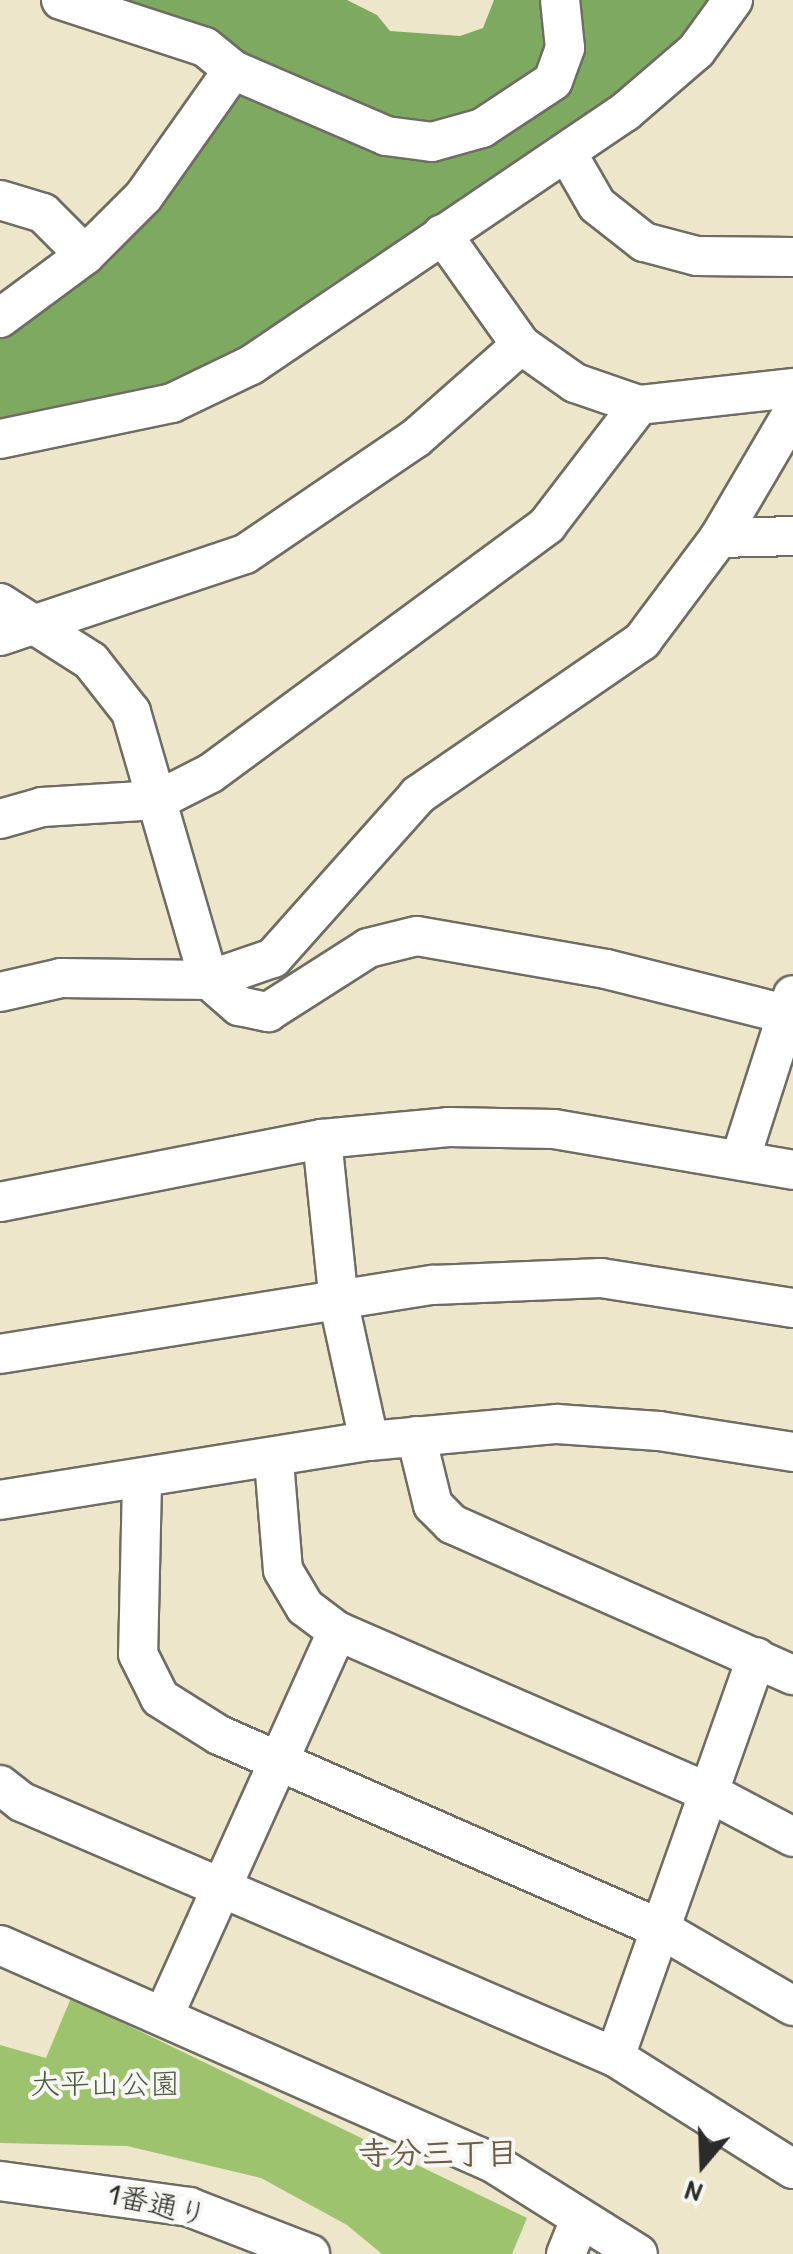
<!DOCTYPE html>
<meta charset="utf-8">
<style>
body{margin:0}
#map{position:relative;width:793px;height:2254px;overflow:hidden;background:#ede6cb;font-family:"Patrick Hand","Klee One",sans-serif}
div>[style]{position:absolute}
.green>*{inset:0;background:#9dc36e}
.forest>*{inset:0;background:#7ea961}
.roads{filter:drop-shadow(2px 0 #6f6c63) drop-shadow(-2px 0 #6f6c63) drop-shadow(0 2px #6f6c63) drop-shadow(0 -2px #6f6c63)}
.minor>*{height:38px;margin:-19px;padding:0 19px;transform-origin:19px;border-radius:19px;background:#fff}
span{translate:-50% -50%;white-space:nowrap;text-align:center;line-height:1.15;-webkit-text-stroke:8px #f6f6f2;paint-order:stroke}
.park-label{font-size:30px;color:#4d593f}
.street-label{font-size:30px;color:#2b2b2b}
.neighbourhood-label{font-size:32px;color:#6e5c46;font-weight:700}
.north{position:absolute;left:653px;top:2114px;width:100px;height:100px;-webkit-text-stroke:8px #f6f6f2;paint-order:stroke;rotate:199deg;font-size:28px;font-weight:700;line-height:40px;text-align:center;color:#2b2b2b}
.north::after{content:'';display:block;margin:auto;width:35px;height:45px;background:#2b2b2b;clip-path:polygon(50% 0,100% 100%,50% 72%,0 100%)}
</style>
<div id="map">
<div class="green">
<div style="clip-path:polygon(71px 1998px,527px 2218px,512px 2254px,382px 2254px,347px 2225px,261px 2178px,127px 2146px,0 2143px,0 2045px,46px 2058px)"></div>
</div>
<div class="forest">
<div style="clip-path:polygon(88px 0,347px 0,377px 15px,390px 31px,460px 36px,483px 28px,494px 0,550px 0,554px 62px,447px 128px,402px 130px)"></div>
<div style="clip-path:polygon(571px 0,717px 0,620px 99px,332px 284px,236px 355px,178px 383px,0 421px,0 326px,233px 93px,251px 88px,364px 138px,536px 106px)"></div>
</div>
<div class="roads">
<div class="minor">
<div style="left:61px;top:0;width:151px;rotate:18.1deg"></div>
<div style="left:205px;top:47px;width:36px;rotate:39deg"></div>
<div style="left:233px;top:70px;width:167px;rotate:23.3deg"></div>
<div style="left:386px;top:136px;width:46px;rotate:7.4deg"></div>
<div style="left:432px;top:142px;width:52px;rotate:-15.6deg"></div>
<div style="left:482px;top:128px;width:85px;rotate:-33.5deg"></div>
<div style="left:553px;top:81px;width:35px;rotate:-70deg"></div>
<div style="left:565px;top:48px;width:48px;rotate:-95.9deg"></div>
<div style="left:567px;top:153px;width:60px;rotate:60deg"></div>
<div style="left:597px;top:205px;width:60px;rotate:38.2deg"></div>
<div style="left:644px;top:242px;width:55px;rotate:14.8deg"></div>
<div style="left:697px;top:256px;width:96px;rotate:0.6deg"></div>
<div style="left:0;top:200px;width:45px;rotate:16.8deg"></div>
<div style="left:43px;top:213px;width:59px;rotate:45deg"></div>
<div style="left:442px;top:234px;width:136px;rotate:54.6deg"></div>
<div style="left:521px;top:345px;width:66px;rotate:35.1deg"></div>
<div style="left:575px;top:383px;width:68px;rotate:19deg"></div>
<div style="left:639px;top:405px;width:155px;rotate:-6.3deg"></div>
<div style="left:0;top:318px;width:106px;rotate:-36.5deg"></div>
<div style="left:85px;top:255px;width:83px;rotate:-45deg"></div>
<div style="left:144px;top:196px;width:154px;rotate:-54.8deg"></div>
<div style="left:0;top:439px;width:176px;rotate:-11.8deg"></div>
<div style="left:172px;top:403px;width:88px;rotate:-25.7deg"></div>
<div style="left:251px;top:365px;width:452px;rotate:-34.1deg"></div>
<div style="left:625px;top:112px;width:94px;rotate:-40.7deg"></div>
<div style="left:696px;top:51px;width:63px;rotate:-54deg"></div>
<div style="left:719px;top:538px;width:74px;rotate:-1.5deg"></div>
<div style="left:0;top:603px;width:108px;rotate:32.5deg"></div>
<div style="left:91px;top:661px;width:65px;rotate:51.9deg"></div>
<div style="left:131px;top:712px;width:279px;rotate:73.8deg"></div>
<div style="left:209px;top:980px;width:40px;rotate:41deg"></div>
<div style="left:239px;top:1006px;width:30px;rotate:12deg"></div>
<div style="left:268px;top:1012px;width:119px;rotate:-32.6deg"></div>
<div style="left:368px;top:948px;width:50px;rotate:-13.8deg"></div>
<div style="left:417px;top:936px;width:192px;rotate:9.9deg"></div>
<div style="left:606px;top:969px;width:185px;rotate:14.1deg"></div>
<div style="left:0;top:636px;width:258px;rotate:-18.5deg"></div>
<div style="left:245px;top:554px;width:207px;rotate:-34.2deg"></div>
<div style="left:416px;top:438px;width:140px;rotate:-41.5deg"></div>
<div style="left:0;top:819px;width:44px;rotate:-15.9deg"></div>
<div style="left:42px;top:807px;width:116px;rotate:-3.5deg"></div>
<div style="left:158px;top:800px;width:59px;rotate:-27deg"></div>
<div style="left:211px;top:773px;width:418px;rotate:-36.4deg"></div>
<div style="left:547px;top:525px;width:151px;rotate:-52.5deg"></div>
<div style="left:0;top:992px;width:63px;rotate:-12.9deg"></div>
<div style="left:61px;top:978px;width:148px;rotate:0.8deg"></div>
<div style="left:209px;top:980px;width:68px;rotate:-19deg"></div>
<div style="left:273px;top:958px;width:218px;rotate:-48.3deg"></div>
<div style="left:418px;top:795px;width:272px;rotate:-34.5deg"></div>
<div style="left:642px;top:641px;width:129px;rotate:-53.2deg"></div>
<div style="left:719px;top:538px;width:146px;rotate:-59.6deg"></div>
<div style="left:322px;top:1139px;width:166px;rotate:84.1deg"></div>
<div style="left:339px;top:1304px;width:140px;rotate:77.6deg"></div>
<div style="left:740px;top:1160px;width:173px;rotate:-72.2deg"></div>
<div style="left:0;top:1202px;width:328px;rotate:-11.1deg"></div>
<div style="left:322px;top:1139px;width:127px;rotate:-5.4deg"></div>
<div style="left:448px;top:1127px;width:106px;rotate:1.1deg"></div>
<div style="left:554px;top:1129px;width:242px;rotate:9.7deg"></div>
<div style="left:0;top:1354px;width:438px;rotate:-9.1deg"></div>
<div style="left:433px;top:1285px;width:168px;rotate:-2.4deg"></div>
<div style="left:601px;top:1278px;width:194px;rotate:8.9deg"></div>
<div style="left:416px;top:1436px;width:71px;rotate:76.2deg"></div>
<div style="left:433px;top:1505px;width:27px;rotate:45deg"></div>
<div style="left:452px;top:1524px;width:373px;rotate:23.9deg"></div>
<div style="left:274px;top:1461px;width:109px;rotate:85.3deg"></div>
<div style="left:283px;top:1570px;width:43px;rotate:59.3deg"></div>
<div style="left:305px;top:1607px;width:40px;rotate:37deg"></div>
<div style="left:337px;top:1631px;width:404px;rotate:23.5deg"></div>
<div style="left:708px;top:1792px;width:96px;rotate:27.9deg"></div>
<div style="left:142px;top:1482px;width:172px;rotate:91.3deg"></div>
<div style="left:138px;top:1654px;width:49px;rotate:63.4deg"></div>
<div style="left:160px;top:1698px;width:70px;rotate:32.1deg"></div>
<div style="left:219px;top:1735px;width:480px;rotate:23.7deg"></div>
<div style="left:659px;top:1928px;width:155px;rotate:30.2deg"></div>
<div style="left:0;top:1500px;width:374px;rotate:-9.1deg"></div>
<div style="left:369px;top:1441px;width:189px;rotate:-5.2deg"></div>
<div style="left:557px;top:1424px;width:102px;rotate:3.9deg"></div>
<div style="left:659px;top:1431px;width:136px;rotate:8.9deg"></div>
<div style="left:0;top:1785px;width:28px;rotate:38deg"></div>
<div style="left:22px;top:1802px;width:646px;rotate:23.27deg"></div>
<div style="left:615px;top:2057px;width:210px;rotate:32.2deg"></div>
<div style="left:0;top:1945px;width:539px;rotate:23.85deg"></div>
<div style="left:493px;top:2163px;width:171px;rotate:32.1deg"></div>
<div style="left:164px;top:2015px;width:421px;rotate:-65.7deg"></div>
<div style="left:615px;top:2057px;width:424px;rotate:-70.5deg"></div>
<div style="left:0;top:2181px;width:191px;rotate:7.8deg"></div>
<div style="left:189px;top:2207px;width:130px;rotate:21.2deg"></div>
<div style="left:566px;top:2254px;width:38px;rotate:-68deg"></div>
</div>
</div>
<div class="park-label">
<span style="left:105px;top:2083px">大平山公園</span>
</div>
<div class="street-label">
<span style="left:158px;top:2204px;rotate:13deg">1番通り</span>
</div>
<div class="neighbourhood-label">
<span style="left:438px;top:2153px">寺分三丁目</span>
</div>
<div class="north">N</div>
</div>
